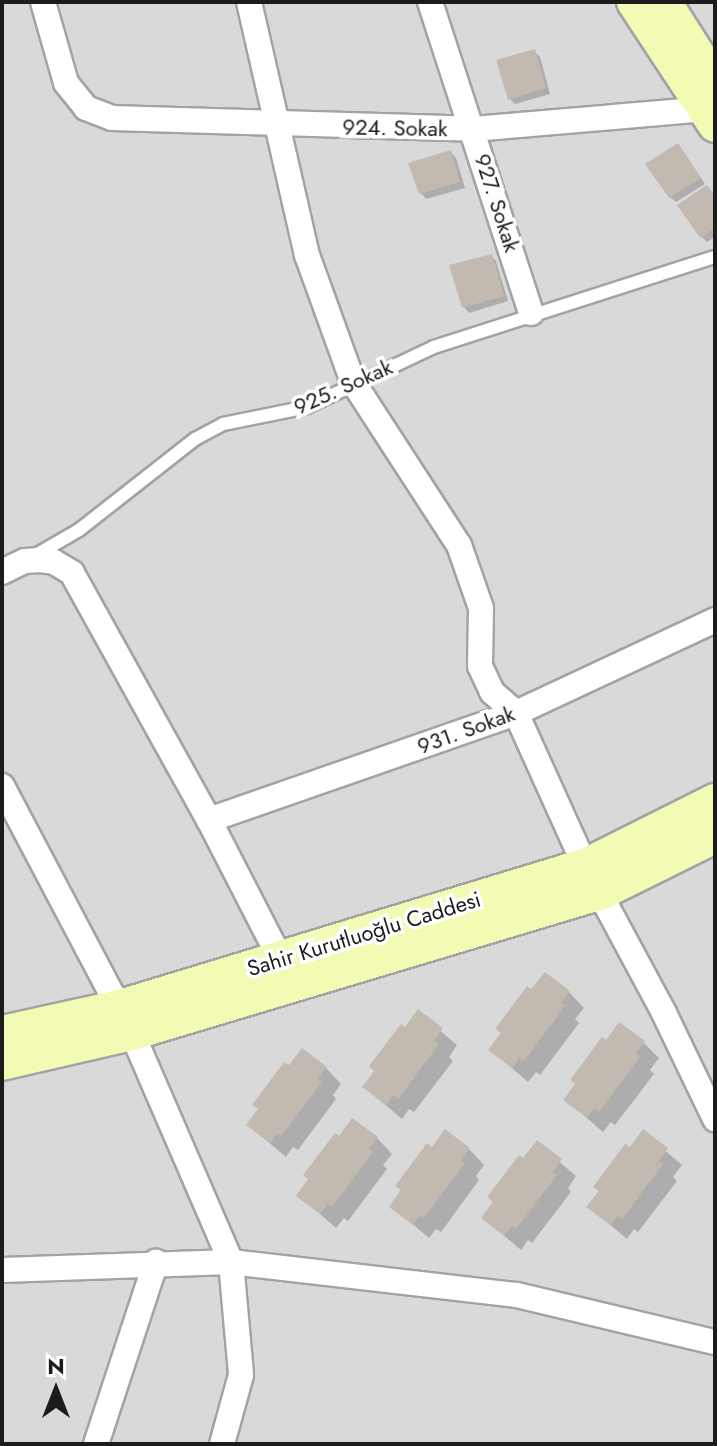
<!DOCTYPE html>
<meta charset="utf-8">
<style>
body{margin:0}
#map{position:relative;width:717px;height:1446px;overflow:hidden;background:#eeeae1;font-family:Jost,sans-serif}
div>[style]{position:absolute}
.residential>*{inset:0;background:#dad9d9}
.shadow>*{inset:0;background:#0003}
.building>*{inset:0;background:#c2bab1}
.roads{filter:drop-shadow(2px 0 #a3a3a3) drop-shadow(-2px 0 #a3a3a3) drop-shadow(0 2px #a3a3a3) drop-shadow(0 -2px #a3a3a3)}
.lane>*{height:12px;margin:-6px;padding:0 6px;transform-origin:6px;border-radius:6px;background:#fff}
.street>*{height:24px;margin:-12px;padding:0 12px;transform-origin:12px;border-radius:12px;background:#fff}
.secondary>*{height:34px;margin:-17px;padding:0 17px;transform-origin:17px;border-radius:17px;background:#f2fab3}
span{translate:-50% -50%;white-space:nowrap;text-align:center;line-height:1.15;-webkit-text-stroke:7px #fff;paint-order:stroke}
.street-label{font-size:22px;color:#1c1c1c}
.frame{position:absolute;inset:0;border:4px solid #1c1c1c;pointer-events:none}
.north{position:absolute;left:16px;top:1350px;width:80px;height:80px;-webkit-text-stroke:6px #fff;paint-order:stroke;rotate:0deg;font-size:22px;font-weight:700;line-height:32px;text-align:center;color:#1c1c1c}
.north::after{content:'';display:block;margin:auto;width:28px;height:36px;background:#1c1c1c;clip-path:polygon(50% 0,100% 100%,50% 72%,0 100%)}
</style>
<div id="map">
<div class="residential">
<div style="clip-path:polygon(2px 2px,715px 2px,715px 1444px,2px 1444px)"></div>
</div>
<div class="shadow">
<div style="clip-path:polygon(535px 52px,540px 57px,550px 94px,515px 104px,510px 99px)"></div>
<div style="clip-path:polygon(683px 151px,705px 184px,676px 202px,670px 197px)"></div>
<div style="clip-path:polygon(451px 152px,456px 158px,465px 188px,426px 199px,421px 193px)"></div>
<div style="clip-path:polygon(715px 197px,715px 237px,707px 242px,702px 237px)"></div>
<div style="clip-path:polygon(491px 256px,496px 261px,508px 301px,469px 313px,464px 307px)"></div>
<div style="clip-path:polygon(532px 992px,569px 992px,584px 1008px,575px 1019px,579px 1023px,540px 1075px,536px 1072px,528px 1082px,491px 1050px)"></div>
<div style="clip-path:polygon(418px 1012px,457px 1045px,449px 1057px,453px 1061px,414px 1112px,409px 1109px,402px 1119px,364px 1087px)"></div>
<div style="clip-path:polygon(644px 1043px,659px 1058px,650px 1070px,654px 1074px,615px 1125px,611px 1122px,603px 1132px,566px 1100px)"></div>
<div style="clip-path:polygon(326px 1068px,341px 1084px,333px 1095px,336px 1099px,298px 1150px,293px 1147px,286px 1157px,248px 1125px)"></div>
<div style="clip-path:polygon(643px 1132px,682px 1165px,673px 1177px,677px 1181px,638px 1232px,634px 1229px,627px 1239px,589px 1207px)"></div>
<div style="clip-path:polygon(377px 1138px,392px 1154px,383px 1165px,387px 1169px,348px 1221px,344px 1218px,336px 1228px,299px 1196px,339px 1139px)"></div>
<div style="clip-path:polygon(537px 1143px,576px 1176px,568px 1188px,571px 1192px,532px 1243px,528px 1240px,521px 1250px,483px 1218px)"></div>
<div style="clip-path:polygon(469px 1149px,484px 1165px,476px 1176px,479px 1180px,441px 1232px,436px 1229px,429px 1238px,391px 1206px,432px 1150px)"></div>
</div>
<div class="building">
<div style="clip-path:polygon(535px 49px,546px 88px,508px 100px,496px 60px)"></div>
<div style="clip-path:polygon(678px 143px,701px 178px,669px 198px,645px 164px)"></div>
<div style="clip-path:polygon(451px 150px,460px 182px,419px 194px,408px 163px)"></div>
<div style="clip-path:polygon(707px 185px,715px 196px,715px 228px,700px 238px,677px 205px)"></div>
<div style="clip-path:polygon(492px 254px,504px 296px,462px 308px,449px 265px)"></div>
<div style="clip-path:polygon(545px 972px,570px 991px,561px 1003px,565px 1006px,524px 1061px,519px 1058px,512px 1068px,488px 1050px,501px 1033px,495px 1029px,527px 986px,531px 989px)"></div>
<div style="clip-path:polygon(418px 1009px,443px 1028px,434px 1041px,439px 1044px,398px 1099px,393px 1095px,386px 1105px,362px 1087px,374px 1071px,369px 1066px,401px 1024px,405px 1027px)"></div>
<div style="clip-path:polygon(619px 1022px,645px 1041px,636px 1054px,640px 1057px,599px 1112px,594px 1108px,587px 1118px,563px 1100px,575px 1084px,570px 1080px,602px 1037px,606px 1040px)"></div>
<div style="clip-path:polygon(302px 1048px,327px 1067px,318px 1079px,322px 1082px,281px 1136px,277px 1133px,270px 1143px,246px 1125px,258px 1109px,252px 1105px,284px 1062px,289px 1065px)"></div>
<div style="clip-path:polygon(352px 1118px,378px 1137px,369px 1149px,373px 1152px,332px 1207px,327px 1204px,320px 1214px,296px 1196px,308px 1179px,303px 1175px,335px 1133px,339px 1136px)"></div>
<div style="clip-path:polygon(445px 1129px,470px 1148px,461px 1160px,465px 1163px,424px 1218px,420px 1215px,413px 1225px,389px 1207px,401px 1190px,395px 1186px,427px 1143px,432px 1147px)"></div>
<div style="clip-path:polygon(643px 1129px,668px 1148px,659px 1161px,663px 1164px,622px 1219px,618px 1215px,610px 1225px,586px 1207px,599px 1191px,593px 1187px,625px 1144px,630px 1147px)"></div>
<div style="clip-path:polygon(537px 1140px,562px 1159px,553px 1172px,557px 1175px,516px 1229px,512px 1226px,504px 1236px,481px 1218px,493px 1202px,487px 1197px,519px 1155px,523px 1158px)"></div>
</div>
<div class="roads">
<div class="lane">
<div style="left:34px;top:556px;width:52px;rotate:-30deg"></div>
<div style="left:79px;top:530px;width:147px;rotate:-38.1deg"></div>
<div style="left:195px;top:439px;width:32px;rotate:-28deg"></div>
<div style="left:223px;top:424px;width:86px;rotate:-11.4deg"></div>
<div style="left:307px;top:407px;width:140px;rotate:-25.3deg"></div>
<div style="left:434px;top:347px;width:295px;rotate:-17.8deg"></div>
</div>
<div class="street">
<div style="left:43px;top:2px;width:84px;rotate:74.1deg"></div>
<div style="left:66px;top:83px;width:32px;rotate:51deg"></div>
<div style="left:86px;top:108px;width:28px;rotate:21deg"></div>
<div style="left:112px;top:118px;width:361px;rotate:1.7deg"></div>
<div style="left:473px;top:129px;width:233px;rotate:-4.9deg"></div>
<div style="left:249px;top:2px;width:260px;rotate:77.1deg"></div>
<div style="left:307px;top:255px;width:135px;rotate:70.1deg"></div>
<div style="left:353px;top:382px;width:194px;rotate:57deg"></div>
<div style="left:459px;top:545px;width:67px;rotate:70.8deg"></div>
<div style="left:481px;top:608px;width:58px;rotate:91deg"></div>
<div style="left:480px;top:666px;width:29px;rotate:65deg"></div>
<div style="left:492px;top:692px;width:32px;rotate:41deg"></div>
<div style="left:516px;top:713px;width:168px;rotate:65.7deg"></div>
<div style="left:585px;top:866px;width:167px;rotate:61.7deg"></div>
<div style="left:664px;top:1013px;width:118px;rotate:64.3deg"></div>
<div style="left:430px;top:2px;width:327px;rotate:72deg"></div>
<div style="left:2px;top:572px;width:25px;rotate:-26deg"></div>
<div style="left:25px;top:561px;width:15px;rotate:-4deg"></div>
<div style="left:40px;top:560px;width:14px;rotate:8deg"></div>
<div style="left:54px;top:562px;width:21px;rotate:31deg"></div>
<div style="left:72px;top:573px;width:282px;rotate:61deg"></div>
<div style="left:209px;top:820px;width:157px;rotate:62.8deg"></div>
<div style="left:2px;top:786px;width:279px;rotate:62.2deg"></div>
<div style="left:132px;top:1033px;width:249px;rotate:66.6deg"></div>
<div style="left:231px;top:1262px;width:113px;rotate:84.9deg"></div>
<div style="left:241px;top:1375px;width:72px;rotate:105.4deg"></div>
<div style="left:209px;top:820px;width:325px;rotate:-19.2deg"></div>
<div style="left:516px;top:713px;width:220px;rotate:-25deg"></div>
<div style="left:2px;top:1270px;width:229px;rotate:-2deg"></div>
<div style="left:231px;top:1262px;width:288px;rotate:6.6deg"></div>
<div style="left:517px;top:1295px;width:204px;rotate:13.4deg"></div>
<div style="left:96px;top:1444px;width:192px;rotate:-71.8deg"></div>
</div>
<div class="secondary">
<div style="left:634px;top:2px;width:147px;rotate:56.6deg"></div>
<div style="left:664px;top:2px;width:95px;rotate:57.5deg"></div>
<div style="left:2px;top:1033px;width:121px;rotate:-12.4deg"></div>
<div style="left:120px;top:1007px;width:486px;rotate:-16.9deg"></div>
<div style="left:585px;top:866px;width:145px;rotate:-26.6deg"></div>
<div style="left:2px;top:1063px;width:133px;rotate:-13deg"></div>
<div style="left:132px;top:1033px;width:488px;rotate:-16.7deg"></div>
<div style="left:600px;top:893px;width:128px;rotate:-26.4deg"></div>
</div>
</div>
<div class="street-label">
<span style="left:395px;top:128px;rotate:1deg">924. Sokak</span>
<span style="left:497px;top:203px;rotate:72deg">927. Sokak</span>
<span style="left:343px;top:387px;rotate:-24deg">925. Sokak</span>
<span style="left:466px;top:730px;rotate:-20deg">931. Sokak</span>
<span style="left:364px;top:934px;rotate:-17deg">Sahir Kurutluoğlu Caddesi</span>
</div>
<div class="frame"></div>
<div class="north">N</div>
</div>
